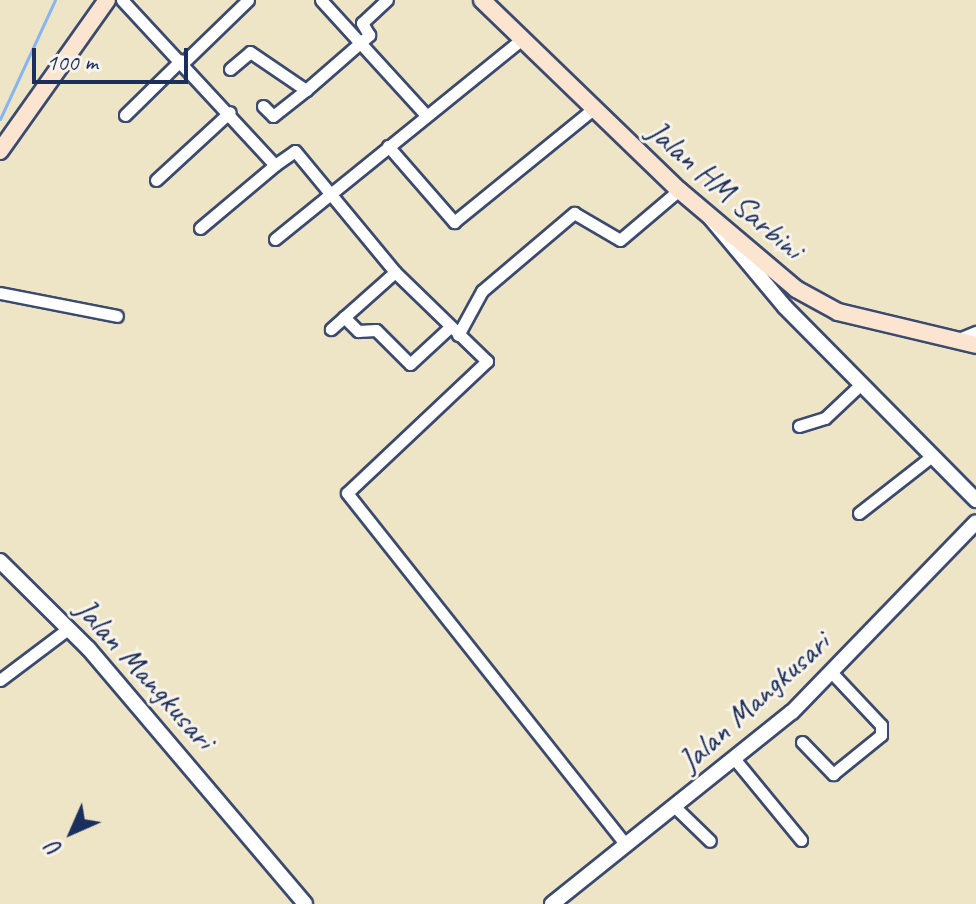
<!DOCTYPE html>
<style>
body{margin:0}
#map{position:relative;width:976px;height:904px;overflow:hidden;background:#eee4c6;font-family:Caveat,sans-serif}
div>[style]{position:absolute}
.stream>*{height:3px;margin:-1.5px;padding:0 1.5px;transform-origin:1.5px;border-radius:1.5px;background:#87b5f1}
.roads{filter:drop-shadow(2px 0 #3b4a6e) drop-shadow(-2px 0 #3b4a6e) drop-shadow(0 2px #3b4a6e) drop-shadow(0 -2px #3b4a6e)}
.minor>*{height:11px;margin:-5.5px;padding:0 5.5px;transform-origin:5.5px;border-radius:5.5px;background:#fff}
.tertiary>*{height:14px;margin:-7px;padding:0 7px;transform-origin:7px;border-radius:7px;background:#fff}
.secondary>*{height:16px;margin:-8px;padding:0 8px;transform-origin:8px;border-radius:8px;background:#fce5d0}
span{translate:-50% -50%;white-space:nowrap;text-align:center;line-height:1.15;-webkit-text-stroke:6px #f7f3e8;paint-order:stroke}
.street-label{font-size:32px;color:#1b2f5e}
.north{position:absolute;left:32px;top:792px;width:80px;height:80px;-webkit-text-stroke:6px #f7f3e8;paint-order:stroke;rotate:225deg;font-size:22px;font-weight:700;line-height:32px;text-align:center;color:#1b2f5e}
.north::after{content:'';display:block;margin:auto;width:28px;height:36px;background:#1b2f5e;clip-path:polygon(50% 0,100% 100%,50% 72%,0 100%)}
.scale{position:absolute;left:32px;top:48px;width:156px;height:36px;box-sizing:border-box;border:4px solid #1b2f5e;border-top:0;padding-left:10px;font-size:24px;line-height:28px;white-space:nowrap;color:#1b2f5e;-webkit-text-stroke:6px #f7f3e8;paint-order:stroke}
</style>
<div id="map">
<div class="stream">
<div style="left:0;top:119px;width:131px;rotate:-65.2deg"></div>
</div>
<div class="roads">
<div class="minor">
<div style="left:122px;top:0;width:225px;rotate:47.2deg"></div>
<div style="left:275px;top:165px;width:24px;rotate:-35deg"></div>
<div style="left:295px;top:151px;width:157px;rotate:50.4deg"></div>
<div style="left:395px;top:272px;width:86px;rotate:138.3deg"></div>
<div style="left:321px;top:0;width:156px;rotate:47.6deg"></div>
<div style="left:184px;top:62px;width:89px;rotate:-44.1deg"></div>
<div style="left:230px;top:69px;width:26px;rotate:-40deg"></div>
<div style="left:250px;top:52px;width:68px;rotate:34.2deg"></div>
<div style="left:263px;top:106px;width:14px;rotate:45deg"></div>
<div style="left:273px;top:116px;width:42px;rotate:-38.2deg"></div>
<div style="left:306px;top:90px;width:84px;rotate:-41.1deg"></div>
<div style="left:369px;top:35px;width:14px;rotate:-120deg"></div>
<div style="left:362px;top:23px;width:34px;rotate:-43deg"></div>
<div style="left:125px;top:115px;width:78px;rotate:-44.5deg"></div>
<div style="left:388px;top:146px;width:101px;rotate:49deg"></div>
<div style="left:454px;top:222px;width:179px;rotate:-39.1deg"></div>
<div style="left:156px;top:180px;width:100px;rotate:-42.6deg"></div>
<div style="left:200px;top:228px;width:98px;rotate:-40deg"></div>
<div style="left:275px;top:239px;width:316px;rotate:-39deg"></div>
<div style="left:395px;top:272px;width:128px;rotate:44.1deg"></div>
<div style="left:487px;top:361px;width:192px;rotate:136.7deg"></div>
<div style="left:347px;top:493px;width:449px;rotate:51.6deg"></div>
<div style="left:0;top:293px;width:119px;rotate:11.1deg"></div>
<div style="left:344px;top:317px;width:20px;rotate:45deg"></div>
<div style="left:358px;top:331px;width:18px;rotate:-3deg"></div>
<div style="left:376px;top:330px;width:48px;rotate:45deg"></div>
<div style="left:410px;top:364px;width:53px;rotate:-42.7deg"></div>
<div style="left:458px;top:335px;width:50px;rotate:-61.4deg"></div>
<div style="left:482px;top:291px;width:121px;rotate:-40.3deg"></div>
<div style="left:574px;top:213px;width:53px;rotate:30.4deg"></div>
<div style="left:620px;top:240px;width:77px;rotate:-40.3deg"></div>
<div style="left:956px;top:340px;width:22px;rotate:-22deg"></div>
<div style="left:799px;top:426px;width:27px;rotate:-17deg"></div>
<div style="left:825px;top:418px;width:50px;rotate:-43.4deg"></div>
<div style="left:859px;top:513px;width:93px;rotate:-38deg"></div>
<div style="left:0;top:680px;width:86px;rotate:-37deg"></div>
<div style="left:802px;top:742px;width:45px;rotate:45.9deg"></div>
<div style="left:833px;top:774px;width:62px;rotate:-39.1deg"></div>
<div style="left:881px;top:735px;width:10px;rotate:-90deg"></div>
<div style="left:881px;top:725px;width:70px;rotate:-133.3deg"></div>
<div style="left:737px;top:762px;width:101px;rotate:50.6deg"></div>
<div style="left:676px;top:808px;width:47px;rotate:44.1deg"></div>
</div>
<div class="tertiary">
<div style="left:708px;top:215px;width:120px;rotate:50.1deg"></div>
<div style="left:785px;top:307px;width:272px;rotate:45.3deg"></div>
<div style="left:0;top:561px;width:125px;rotate:44.7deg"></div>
<div style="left:89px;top:649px;width:334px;rotate:49.7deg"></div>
<div style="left:552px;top:904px;width:307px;rotate:-38.7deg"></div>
<div style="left:792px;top:712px;width:264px;rotate:-45.9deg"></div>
</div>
<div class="secondary">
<div style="left:482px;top:0;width:274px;rotate:44deg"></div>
<div style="left:679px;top:190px;width:153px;rotate:40.2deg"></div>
<div style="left:796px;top:289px;width:48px;rotate:28.7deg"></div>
<div style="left:838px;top:312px;width:142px;rotate:13.4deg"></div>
<div style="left:0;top:151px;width:185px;rotate:-54.7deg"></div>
</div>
</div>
<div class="street-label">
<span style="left:725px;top:190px;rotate:41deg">Jalan HM Sarbini</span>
<span style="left:145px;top:674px;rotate:48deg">Jalan Mangkusari</span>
<span style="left:754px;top:702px;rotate:-42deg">Jalan Mangkusari</span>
</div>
<div class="north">U</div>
<div class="scale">100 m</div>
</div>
